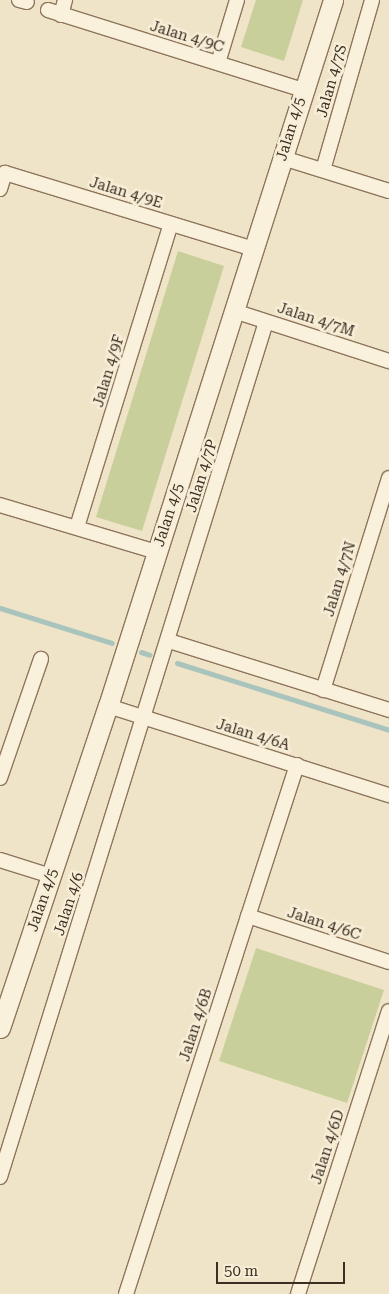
<!DOCTYPE html>
<style>
body{margin:0}
#map{position:relative;width:389px;height:1294px;overflow:hidden;background:#f0e4c8;font-family:"Roboto Serif",serif}
div>[style]{position:absolute}
.green>*{inset:0;background:#c9cf9b}
.stream>*{height:5px;margin:-2.5px;padding:0 2.5px;transform-origin:2.5px;border-radius:2.5px;background:#a9c4bc}
.roads{filter:drop-shadow(1px 0 #8d765c) drop-shadow(-1px 0 #8d765c) drop-shadow(0 1px #8d765c) drop-shadow(0 -1px #8d765c)}
.street>*{height:14px;margin:-7px;padding:0 7px;transform-origin:7px;border-radius:7px;background:#faf1dc}
.secondary>*{height:19px;margin:-9.5px;padding:0 9.5px;transform-origin:9.5px;border-radius:9.5px;background:#faf1dc}
span{translate:-50% -50%;white-space:nowrap;text-align:center;line-height:1.15;-webkit-text-stroke:5px #f7eed8;paint-order:stroke}
.street-label{font-size:15px;color:#3d2e20}
.scale{position:absolute;left:216px;top:1262px;width:129px;height:22px;box-sizing:border-box;border:2px solid #3d2e20;border-top:0;padding-left:6px;font-size:15px;line-height:18px;white-space:nowrap;color:#3d2e20;-webkit-text-stroke:4px #f7eed8;paint-order:stroke}
</style>
<div id="map">
<div class="green">
<div style="clip-path:polygon(256px 0,303px 0,284px 61px,241px 47px)"></div>
<div style="clip-path:polygon(178px 251px,224px 266px,142px 531px,96px 517px)"></div>
<div style="clip-path:polygon(256px 948px,384px 990px,347px 1103px,219px 1061px)"></div>
</div>
<div class="stream">
<div style="left:0;top:608px;width:117px;rotate:17.4deg"></div>
<div style="left:141px;top:652px;width:9px;rotate:18deg"></div>
<div style="left:177px;top:663px;width:222px;rotate:17.5deg"></div>
</div>
<div class="roads">
<div class="street">
<div style="left:19px;top:0;width:8px;rotate:14deg"></div>
<div style="left:48px;top:10px;width:267px;rotate:17.4deg"></div>
<div style="left:61px;top:15px;width:16px;rotate:-75deg"></div>
<div style="left:218px;top:63px;width:66px;rotate:-73.2deg"></div>
<div style="left:283px;top:158px;width:111px;rotate:17.3deg"></div>
<div style="left:323px;top:170px;width:177px;rotate:-73.9deg"></div>
<div style="left:0;top:189px;width:17px;rotate:-73deg"></div>
<div style="left:5px;top:173px;width:260px;rotate:17deg"></div>
<div style="left:234px;top:311px;width:163px;rotate:17.9deg"></div>
<div style="left:0;top:505px;width:164px;rotate:16.7deg"></div>
<div style="left:77px;top:527px;width:317px;rotate:-72.8deg"></div>
<div style="left:169px;top:641px;width:231px;rotate:17.4deg"></div>
<div style="left:323px;top:690px;width:222px;rotate:-72.7deg"></div>
<div style="left:108px;top:706px;width:295px;rotate:17.6deg"></div>
<div style="left:0;top:778px;width:126px;rotate:-71deg"></div>
<div style="left:0;top:860px;width:53px;rotate:17.4deg"></div>
<div style="left:248px;top:916px;width:148px;rotate:18.1deg"></div>
<div style="left:0;top:1177px;width:895px;rotate:-72.72deg"></div>
<div style="left:126px;top:1294px;width:556px;rotate:-72.09deg"></div>
<div style="left:298px;top:1294px;width:297px;rotate:-72.2deg"></div>
</div>
<div class="secondary">
<div style="left:0;top:1028px;width:340px;rotate:-71.5deg"></div>
<div style="left:108px;top:706px;width:741px;rotate:-72.32deg"></div>
</div>
</div>
<div class="street-label">
<span style="left:187px;top:37px;rotate:17deg">Jalan 4/9C</span>
<span style="left:332px;top:81px;rotate:-74deg">Jalan 4/7S</span>
<span style="left:291px;top:129px;rotate:-73deg">Jalan 4/5</span>
<span style="left:126px;top:193px;rotate:17deg">Jalan 4/9E</span>
<span style="left:316px;top:320px;rotate:18deg">Jalan 4/7M</span>
<span style="left:109px;top:371px;rotate:-73deg">Jalan 4/9F</span>
<span style="left:202px;top:476px;rotate:-73deg">Jalan 4/7P</span>
<span style="left:169px;top:515px;rotate:-72deg">Jalan 4/5</span>
<span style="left:340px;top:579px;rotate:-73deg">Jalan 4/7N</span>
<span style="left:253px;top:735px;rotate:17deg">Jalan 4/6A</span>
<span style="left:43px;top:900px;rotate:-71deg">Jalan 4/5</span>
<span style="left:69px;top:904px;rotate:-72deg">Jalan 4/6</span>
<span style="left:324px;top:924px;rotate:18deg">Jalan 4/6C</span>
<span style="left:196px;top:1025px;rotate:-72deg">Jalan 4/6B</span>
<span style="left:328px;top:1147px;rotate:-72deg">Jalan 4/6D</span>
</div>
<div class="scale">50 m</div>
</div>
